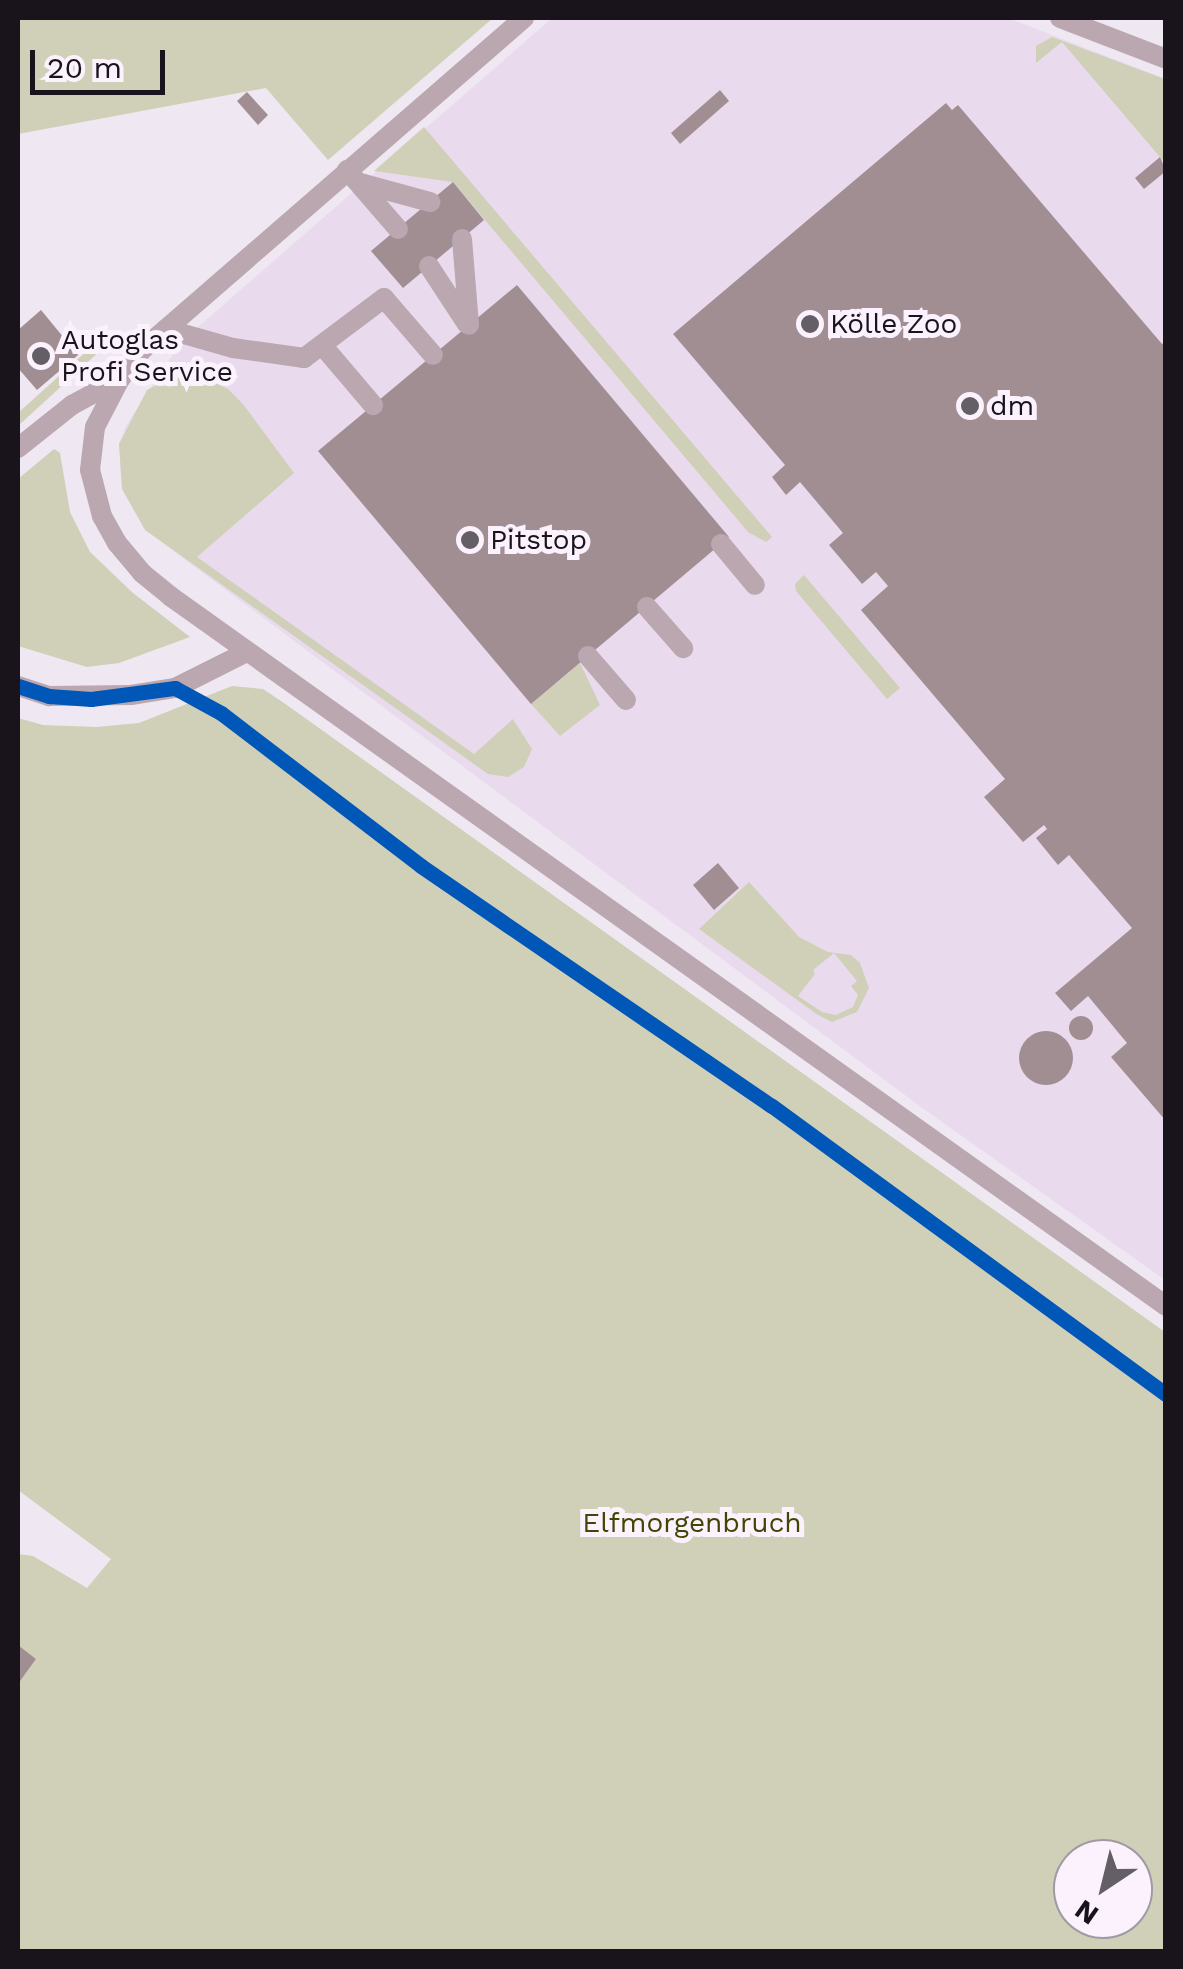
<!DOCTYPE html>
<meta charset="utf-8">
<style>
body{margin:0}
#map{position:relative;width:1183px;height:1969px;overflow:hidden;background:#efe7f2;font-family:"Work Sans",sans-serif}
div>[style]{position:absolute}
.built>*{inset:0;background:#e9dbed}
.green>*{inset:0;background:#cfd0b7}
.building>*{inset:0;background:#a18e93}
.round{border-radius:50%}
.lane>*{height:20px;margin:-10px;padding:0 10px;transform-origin:10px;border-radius:10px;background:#baa7b0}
.cycleway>*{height:15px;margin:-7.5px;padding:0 7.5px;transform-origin:7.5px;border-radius:7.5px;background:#0057b8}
.dots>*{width:28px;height:28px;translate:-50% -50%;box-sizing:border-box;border:5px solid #fbf2fe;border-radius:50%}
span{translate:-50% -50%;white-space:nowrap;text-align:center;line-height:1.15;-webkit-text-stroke:10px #fbf2fe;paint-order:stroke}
.poi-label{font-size:28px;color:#19141b}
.left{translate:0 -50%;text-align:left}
.park-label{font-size:28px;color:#414702}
.frame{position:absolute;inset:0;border:20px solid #19141b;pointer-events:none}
.north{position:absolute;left:1053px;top:1839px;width:100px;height:100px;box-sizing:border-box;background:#fbf2fe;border:2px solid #a199a3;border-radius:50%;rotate:215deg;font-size:28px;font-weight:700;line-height:40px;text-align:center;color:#19141b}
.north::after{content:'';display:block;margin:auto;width:35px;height:45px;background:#645e66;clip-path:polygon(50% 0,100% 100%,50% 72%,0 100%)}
.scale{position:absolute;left:30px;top:50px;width:135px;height:45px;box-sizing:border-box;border:5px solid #19141b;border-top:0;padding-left:12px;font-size:30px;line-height:35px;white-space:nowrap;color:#19141b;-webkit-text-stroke:8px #fbf2fe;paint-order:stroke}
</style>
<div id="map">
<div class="built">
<div style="clip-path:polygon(552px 18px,1008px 18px,1165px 79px,1165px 1280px,921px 1107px,188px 562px,146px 530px,122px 489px,119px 444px,127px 424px,181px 342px)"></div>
</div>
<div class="green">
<div style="clip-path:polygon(18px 18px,493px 18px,328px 160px,266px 88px,18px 134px)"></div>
<div style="clip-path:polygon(1052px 37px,1165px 79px,1165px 163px,1062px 42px,1036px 63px,1036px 46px)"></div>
<div style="clip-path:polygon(424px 127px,772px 537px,766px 542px,748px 532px,453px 182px,374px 171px)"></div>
<div style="clip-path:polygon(110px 330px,113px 336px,103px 348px,18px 426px,18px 413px)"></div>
<div style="clip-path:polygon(198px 375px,228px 389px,243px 404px,294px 473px,197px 557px,474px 754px,513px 719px,532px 749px,524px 767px,508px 777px,488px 774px,145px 530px,122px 489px,119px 444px,147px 390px,168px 379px)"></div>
<div style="clip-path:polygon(54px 449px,60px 453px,70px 512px,90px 552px,133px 593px,190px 637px,119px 663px,87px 667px,18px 646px,18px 479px)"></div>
<div style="clip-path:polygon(804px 575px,900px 688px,887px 699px,796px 591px,795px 584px)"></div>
<div style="clip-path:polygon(580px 663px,600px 705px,560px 736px,531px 704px)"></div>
<div style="clip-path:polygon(evenodd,232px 686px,263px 689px,284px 703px,1165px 1332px,1165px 1951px,18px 1951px,18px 1684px,36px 1659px,18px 1645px,18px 1554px,33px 1556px,87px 1588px,111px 1559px,18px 1490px,18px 718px,43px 725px,96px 727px,139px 723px,232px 686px,1073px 1859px,1133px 1859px,1133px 1919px,1073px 1919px,1073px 1859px)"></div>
<div style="clip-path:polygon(evenodd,749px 882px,799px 937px,828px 952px,851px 955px,860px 963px,869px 988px,857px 1012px,832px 1022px,818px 1015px,699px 929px,749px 882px,834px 953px,857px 981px,851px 986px,858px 995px,853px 1007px,836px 1015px,822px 1012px,798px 996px,815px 974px,813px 970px,834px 953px)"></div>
</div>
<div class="building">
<div style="clip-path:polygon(720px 90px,729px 101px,680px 144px,671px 133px)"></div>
<div style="clip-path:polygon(247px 92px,268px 115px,258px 125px,237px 101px)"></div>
<div style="clip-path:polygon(946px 103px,952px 110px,958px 105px,1162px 344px,1166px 341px,1166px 1121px,1111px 1057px,1127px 1043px,1088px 996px,1071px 1011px,1055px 993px,1132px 928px,1069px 855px,1058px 865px,1036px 838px,1047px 829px,1044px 825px,1023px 842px,984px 797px,1005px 779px,861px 610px,888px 586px,876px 572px,862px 584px,829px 545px,843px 533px,800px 482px,786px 495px,772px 477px,785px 465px,673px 334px)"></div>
<div style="clip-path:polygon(1160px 157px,1166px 171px,1144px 189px,1135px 178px)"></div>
<div style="clip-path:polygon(453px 182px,484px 220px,403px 288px,371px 251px)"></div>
<div style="clip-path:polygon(517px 285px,729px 537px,531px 704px,318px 451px)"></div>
<div style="clip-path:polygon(41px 310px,78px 355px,37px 390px,18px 368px,18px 330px)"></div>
<div style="clip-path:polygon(718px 863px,739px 888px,714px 910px,693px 885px)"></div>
<div class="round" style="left:1069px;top:1016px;width:24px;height:24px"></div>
<div class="round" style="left:1019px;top:1031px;width:54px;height:54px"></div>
<div style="clip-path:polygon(18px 1645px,36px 1659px,18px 1684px)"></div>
</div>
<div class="lane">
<div style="left:524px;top:18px;width:506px;rotate:139.01deg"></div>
<div style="left:142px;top:350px;width:36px;rotate:127deg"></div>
<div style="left:120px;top:379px;width:54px;rotate:117.5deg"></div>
<div style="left:95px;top:427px;width:43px;rotate:96.6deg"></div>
<div style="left:90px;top:470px;width:48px;rotate:75.4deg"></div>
<div style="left:102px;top:516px;width:31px;rotate:61deg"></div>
<div style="left:117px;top:543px;width:39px;rotate:50deg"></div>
<div style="left:142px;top:573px;width:36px;rotate:39deg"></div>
<div style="left:170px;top:596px;width:1223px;rotate:35.48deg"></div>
<div style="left:1060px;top:18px;width:114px;rotate:21.1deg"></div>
<div style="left:347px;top:170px;width:78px;rotate:49.2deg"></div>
<div style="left:360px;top:183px;width:73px;rotate:15.2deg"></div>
<div style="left:462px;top:239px;width:86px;rotate:85.3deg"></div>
<div style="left:429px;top:266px;width:69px;rotate:56.8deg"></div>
<div style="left:166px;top:329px;width:70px;rotate:15.8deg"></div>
<div style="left:233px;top:348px;width:72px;rotate:8deg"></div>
<div style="left:304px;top:358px;width:100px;rotate:-36.9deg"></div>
<div style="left:384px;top:298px;width:75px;rotate:49.3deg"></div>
<div style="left:322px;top:345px;width:79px;rotate:49.6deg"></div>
<div style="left:18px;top:448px;width:69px;rotate:-38.5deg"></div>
<div style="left:72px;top:405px;width:52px;rotate:-28.5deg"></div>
<div style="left:721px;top:544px;width:53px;rotate:50.3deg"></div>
<div style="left:647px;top:607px;width:55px;rotate:48.7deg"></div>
<div style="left:588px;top:656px;width:58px;rotate:49.2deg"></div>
<div style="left:18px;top:686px;width:33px;rotate:18deg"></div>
<div style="left:49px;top:696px;width:82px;rotate:-0.7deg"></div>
<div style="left:131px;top:695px;width:45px;rotate:-9deg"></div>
<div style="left:175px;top:688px;width:80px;rotate:-26.6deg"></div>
</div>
<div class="cycleway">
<div style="left:18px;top:686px;width:33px;rotate:18deg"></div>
<div style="left:49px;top:696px;width:42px;rotate:4.1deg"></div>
<div style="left:91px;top:699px;width:85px;rotate:-7.5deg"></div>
<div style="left:175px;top:688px;width:52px;rotate:28.5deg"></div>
<div style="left:221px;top:713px;width:252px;rotate:37.4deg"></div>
<div style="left:421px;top:866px;width:425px;rotate:34.4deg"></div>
<div style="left:772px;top:1106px;width:488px;rotate:36.2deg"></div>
</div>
<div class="dots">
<div style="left:810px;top:324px;background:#645e66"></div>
<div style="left:41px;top:356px;background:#645e66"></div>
<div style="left:970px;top:406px;background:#645e66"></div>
<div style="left:470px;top:540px;background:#645e66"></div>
</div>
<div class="poi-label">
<span class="left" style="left:830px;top:324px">Kölle Zoo</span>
<span class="left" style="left:61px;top:356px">Autoglas<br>Profi Service</span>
<span class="left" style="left:990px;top:406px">dm</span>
<span class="left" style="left:490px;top:540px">Pitstop</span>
</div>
<div class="park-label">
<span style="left:692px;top:1523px">Elfmorgenbruch</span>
</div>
<div class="frame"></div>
<div class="north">N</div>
<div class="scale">20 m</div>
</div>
